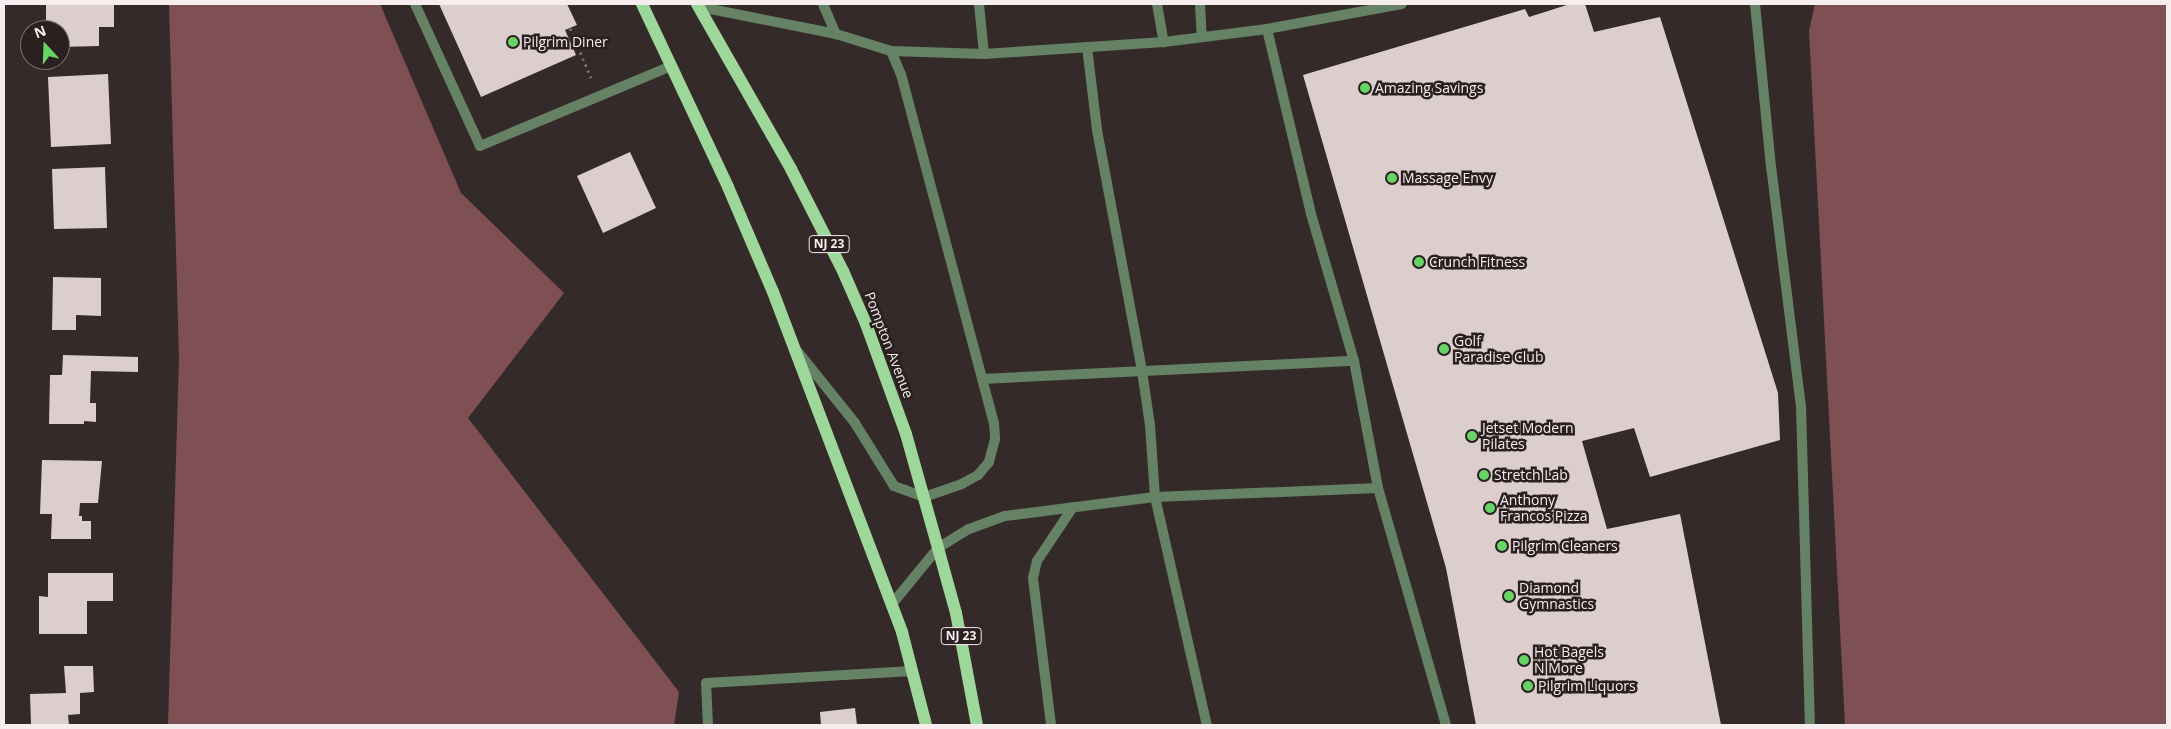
<!DOCTYPE html>
<style>
body{margin:0}
#map{position:relative;width:2171px;height:729px;overflow:hidden;background:#352a2a;font-family:"Open Sans",sans-serif}
div>[style]{position:absolute}
.forest>*{inset:0;background:#7e5053}
.building>*{inset:0;background:#ddcece}
.path>*{height:3px;margin-top:-1.5px;transform-origin:0;background:repeating-linear-gradient(90deg,#756b6b 0 2.5px,transparent 0 6.5px)}
.lane>*{height:10px;margin:-5px;padding:0 5px;transform-origin:5px;border-radius:5px;background:#668264}
.primary>*{height:12px;margin:-6px;padding:0 6px;transform-origin:6px;border-radius:6px;background:#9dd799}
.dots>*{width:14px;height:14px;translate:-50% -50%;box-sizing:border-box;border:2px solid #2a2020;border-radius:50%}
span{translate:-50% -50%;white-space:nowrap;text-align:center;line-height:1.15;-webkit-text-stroke:5px #2a2020;paint-order:stroke}
.shield-label span{padding:1px 4px;background:#2a2020;border:1px solid;border-radius:4px;-webkit-text-stroke-width:0}
.shield-label{font-size:12px;color:#f5edee;font-weight:700}
.poi-label{font-size:14px;color:#f5edee}
.left{translate:0 -50%;text-align:left}
.street-label{font-size:14px;color:#f5edee}
.frame{position:absolute;inset:0;border:5px solid #f5edee;pointer-events:none}
.north{position:absolute;left:20px;top:20px;width:50px;height:50px;box-sizing:border-box;background:#2a2020;border:1px solid #7b7272;border-radius:50%;rotate:340deg;font-size:14px;font-weight:700;line-height:20px;text-align:center;color:#f5edee}
.north::after{content:'';display:block;margin:auto;width:18px;height:22px;background:#68d465;clip-path:polygon(50% 0,100% 100%,50% 72%,0 100%)}
</style>
<div id="map">
<div class="forest">
<div style="clip-path:polygon(169px 4px,380px 4px,461px 193px,564px 293px,468px 418px,679px 692px,674px 725px,168px 725px,179px 358px)"></div>
<div style="clip-path:polygon(1815px 4px,2167px 4px,2167px 725px,1845px 725px,1809px 31px)"></div>
</div>
<div class="building">
<div style="clip-path:polygon(46px 4px,114px 4px,114px 27px,99px 27px,99px 46px,60px 47px,60px 30px,46px 30px)"></div>
<div style="clip-path:polygon(439px 4px,567px 4px,577px 25px,565px 30px,576px 55px,481px 97px)"></div>
<div style="clip-path:polygon(1570px 4px,1585px 4px,1594px 32px,1660px 17px,1778px 393px,1780px 440px,1650px 477px,1634px 428px,1582px 441px,1607px 529px,1680px 514px,1721px 725px,1476px 725px,1446px 568px,1303px 75px,1525px 9px,1529px 17px)"></div>
<div style="clip-path:polygon(108px 74px,111px 144px,51px 147px,48px 77px)"></div>
<div style="clip-path:polygon(630px 152px,656px 208px,603px 233px,577px 176px)"></div>
<div style="clip-path:polygon(105px 167px,107px 228px,54px 229px,52px 169px)"></div>
<div style="clip-path:polygon(53px 277px,101px 278px,101px 316px,76px 315px,76px 330px,52px 330px)"></div>
<div style="clip-path:polygon(63px 355px,138px 357px,138px 372px,91px 371px,90px 403px,96px 403px,96px 422px,84px 421px,84px 424px,49px 424px,50px 375px,62px 375px)"></div>
<div style="clip-path:polygon(42px 460px,102px 461px,98px 503px,80px 503px,79px 516px,82px 516px,82px 521px,91px 521px,91px 539px,51px 539px,52px 514px,40px 514px)"></div>
<div style="clip-path:polygon(48px 573px,113px 573px,113px 601px,87px 601px,87px 634px,39px 634px,39px 596px,48px 597px)"></div>
<div style="clip-path:polygon(64px 666px,93px 666px,94px 692px,80px 693px,80px 714px,68px 715px,69px 725px,31px 725px,30px 694px,66px 693px)"></div>
<div style="clip-path:polygon(855px 708px,857px 725px,821px 725px,820px 712px)"></div>
</div>
<div class="path">
<div style="left:570px;top:28px;width:54px;rotate:67.2deg"></div>
</div>
<div class="lane">
<div style="left:415px;top:4px;width:156px;rotate:65.4deg"></div>
<div style="left:480px;top:146px;width:207px;rotate:-22.7deg"></div>
<div style="left:823px;top:4px;width:33px;rotate:67deg"></div>
<div style="left:979px;top:4px;width:50px;rotate:84.3deg"></div>
<div style="left:1157px;top:4px;width:39px;rotate:80deg"></div>
<div style="left:1200px;top:4px;width:33px;rotate:87deg"></div>
<div style="left:1755px;top:4px;width:163px;rotate:84.4deg"></div>
<div style="left:1771px;top:166px;width:242px;rotate:82.9deg"></div>
<div style="left:1801px;top:406px;width:319px;rotate:88.4deg"></div>
<div style="left:700px;top:7px;width:139px;rotate:11.2deg"></div>
<div style="left:836px;top:34px;width:58px;rotate:17.2deg"></div>
<div style="left:891px;top:51px;width:25px;rotate:67deg"></div>
<div style="left:901px;top:74px;width:361px;rotate:75.1deg"></div>
<div style="left:994px;top:423px;width:16px;rotate:86deg"></div>
<div style="left:995px;top:439px;width:24px;rotate:105deg"></div>
<div style="left:989px;top:462px;width:17px;rotate:130deg"></div>
<div style="left:978px;top:475px;width:18px;rotate:151deg"></div>
<div style="left:962px;top:484px;width:40px;rotate:161.1deg"></div>
<div style="left:924px;top:497px;width:32px;rotate:-160deg"></div>
<div style="left:894px;top:486px;width:74px;rotate:-121.8deg"></div>
<div style="left:855px;top:423px;width:90px;rotate:-128.7deg"></div>
<div style="left:1267px;top:29px;width:190px;rotate:76.6deg"></div>
<div style="left:1311px;top:214px;width:153px;rotate:73.7deg"></div>
<div style="left:1354px;top:361px;width:129px;rotate:79.3deg"></div>
<div style="left:1378px;top:488px;width:247px;rotate:74deg"></div>
<div style="left:1087px;top:47px;width:84px;rotate:83.1deg"></div>
<div style="left:1097px;top:130px;width:245px;rotate:79.4deg"></div>
<div style="left:1142px;top:371px;width:55px;rotate:81.6deg"></div>
<div style="left:1150px;top:425px;width:72px;rotate:86deg"></div>
<div style="left:1155px;top:497px;width:234px;rotate:77.2deg"></div>
<div style="left:891px;top:51px;width:93px;rotate:1.8deg"></div>
<div style="left:984px;top:54px;width:180px;rotate:-3.8deg"></div>
<div style="left:1164px;top:42px;width:104px;rotate:-7.2deg"></div>
<div style="left:1267px;top:29px;width:137px;rotate:-10.5deg"></div>
<div style="left:982px;top:379px;width:372px;rotate:-2.8deg"></div>
<div style="left:892px;top:604px;width:72px;rotate:-50.6deg"></div>
<div style="left:938px;top:548px;width:36px;rotate:-32deg"></div>
<div style="left:969px;top:529px;width:38px;rotate:-20deg"></div>
<div style="left:1005px;top:516px;width:151px;rotate:-7.2deg"></div>
<div style="left:1155px;top:497px;width:223px;rotate:-2.3deg"></div>
<div style="left:708px;top:725px;width:42px;rotate:-92.7deg"></div>
<div style="left:706px;top:683px;width:207px;rotate:-3.3deg"></div>
<div style="left:1051px;top:725px;width:148px;rotate:-97deg"></div>
<div style="left:1033px;top:578px;width:17px;rotate:-77deg"></div>
<div style="left:1037px;top:561px;width:65px;rotate:-56.3deg"></div>
</div>
<div class="primary">
<div style="left:642px;top:4px;width:202px;rotate:64.8deg"></div>
<div style="left:728px;top:187px;width:114px;rotate:66.8deg"></div>
<div style="left:773px;top:292px;width:364px;rotate:69.2deg"></div>
<div style="left:902px;top:632px;width:96px;rotate:75.5deg"></div>
<div style="left:697px;top:4px;width:190px;rotate:60.3deg"></div>
<div style="left:791px;top:169px;width:114px;rotate:63deg"></div>
<div style="left:843px;top:271px;width:58px;rotate:66.5deg"></div>
<div style="left:866px;top:324px;width:117px;rotate:70deg"></div>
<div style="left:906px;top:434px;width:118px;rotate:74.3deg"></div>
<div style="left:938px;top:548px;width:67px;rotate:74.5deg"></div>
<div style="left:956px;top:613px;width:114px;rotate:79.4deg"></div>
</div>
<div class="dots">
<div style="left:513px;top:42px;background:#68d465"></div>
<div style="left:1365px;top:88px;background:#68d465"></div>
<div style="left:1392px;top:178px;background:#68d465"></div>
<div style="left:1419px;top:262px;background:#68d465"></div>
<div style="left:1444px;top:349px;background:#68d465"></div>
<div style="left:1472px;top:436px;background:#68d465"></div>
<div style="left:1484px;top:475px;background:#68d465"></div>
<div style="left:1490px;top:508px;background:#68d465"></div>
<div style="left:1502px;top:546px;background:#68d465"></div>
<div style="left:1509px;top:596px;background:#68d465"></div>
<div style="left:1524px;top:660px;background:#68d465"></div>
<div style="left:1528px;top:686px;background:#68d465"></div>
</div>
<div class="shield-label">
<span style="left:829px;top:244px">NJ 23</span>
<span style="left:961px;top:636px">NJ 23</span>
</div>
<div class="poi-label">
<span class="left" style="left:523px;top:42px">Pilgrim Diner</span>
<span class="left" style="left:1375px;top:88px">Amazing Savings</span>
<span class="left" style="left:1402px;top:178px">Massage Envy</span>
<span class="left" style="left:1429px;top:262px">Crunch Fitness</span>
<span class="left" style="left:1454px;top:349px">Golf<br>Paradise Club</span>
<span class="left" style="left:1482px;top:436px">Jetset Modern<br>Pilates</span>
<span class="left" style="left:1494px;top:475px">Stretch Lab</span>
<span class="left" style="left:1500px;top:508px">Anthony<br>Francos Pizza</span>
<span class="left" style="left:1512px;top:546px">Pilgrim Cleaners</span>
<span class="left" style="left:1519px;top:596px">Diamond<br>Gymnastics</span>
<span class="left" style="left:1534px;top:660px">Hot Bagels<br>N More</span>
<span class="left" style="left:1538px;top:686px">Pilgrim Liquors</span>
</div>
<div class="street-label">
<span style="left:889px;top:345px;rotate:69deg">Pompton Avenue</span>
</div>
<div class="frame"></div>
<div class="north">N</div>
</div>
